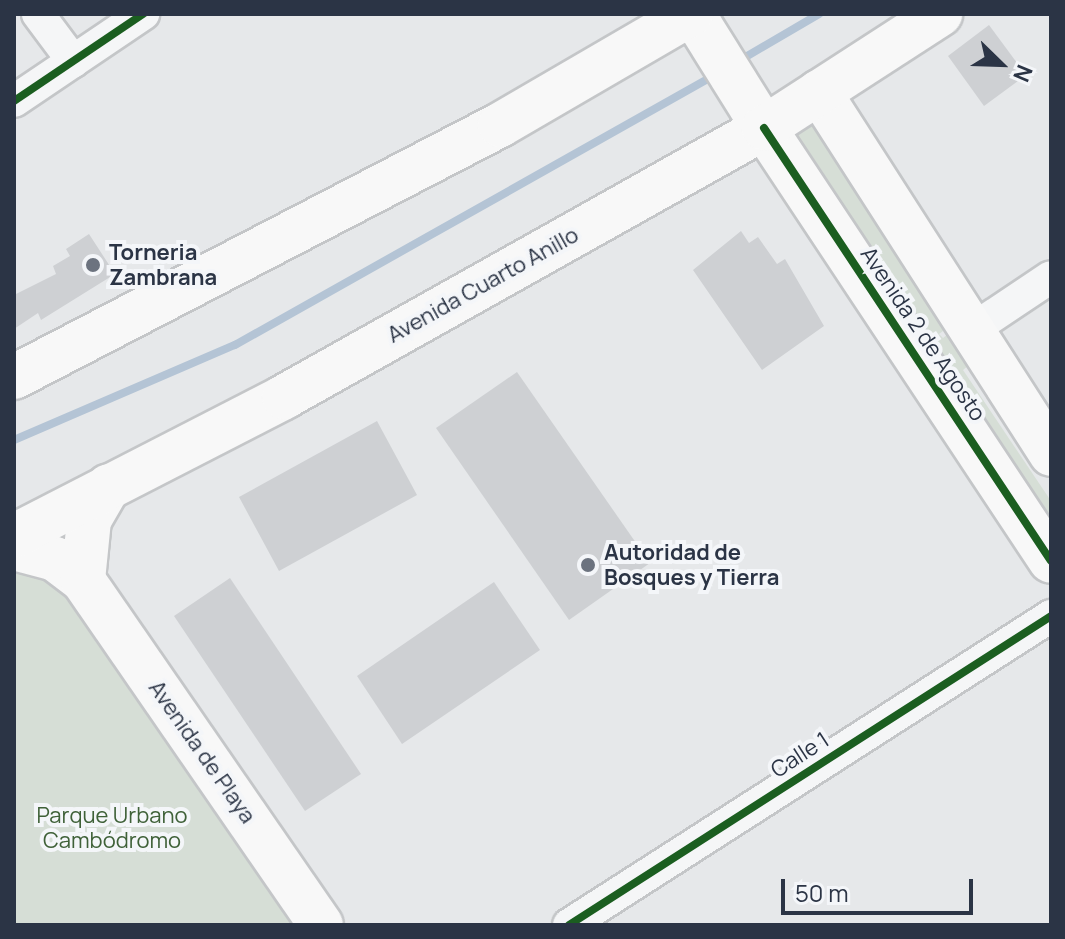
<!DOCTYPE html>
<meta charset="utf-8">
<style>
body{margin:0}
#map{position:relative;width:1065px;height:939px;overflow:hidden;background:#e6e8ea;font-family:Manrope,sans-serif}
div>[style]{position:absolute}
.green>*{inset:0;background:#d6ded6}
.stream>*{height:8px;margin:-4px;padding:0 4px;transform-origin:4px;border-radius:4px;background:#b4c4d5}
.building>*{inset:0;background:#ced0d3}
.roads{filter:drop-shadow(2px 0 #c4c6c8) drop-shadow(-2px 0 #c4c6c8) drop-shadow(0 2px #c4c6c8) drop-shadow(0 -2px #c4c6c8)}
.street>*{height:32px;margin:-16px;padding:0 16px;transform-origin:16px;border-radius:16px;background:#f5f6f7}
.secondary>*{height:44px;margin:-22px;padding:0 22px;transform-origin:22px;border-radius:22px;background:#f8f8f8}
.highway>*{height:44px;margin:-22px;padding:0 22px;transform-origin:22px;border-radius:22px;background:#f8f8f8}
.cycleway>*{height:8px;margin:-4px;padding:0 4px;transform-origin:4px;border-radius:4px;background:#1b5e20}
.dots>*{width:22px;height:22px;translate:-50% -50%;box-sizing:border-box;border:4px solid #f4f6f9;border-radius:50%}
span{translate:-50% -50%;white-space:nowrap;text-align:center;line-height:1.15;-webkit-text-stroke:8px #f4f6f9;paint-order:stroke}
.poi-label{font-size:22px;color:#2b3445;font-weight:700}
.left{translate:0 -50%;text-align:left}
.street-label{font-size:22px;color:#2b3445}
.park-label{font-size:22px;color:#3f6138}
.frame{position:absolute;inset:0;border:16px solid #2b3445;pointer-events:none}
.north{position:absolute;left:961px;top:24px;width:80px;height:80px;-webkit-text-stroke:6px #f4f6f9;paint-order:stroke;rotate:113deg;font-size:22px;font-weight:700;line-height:32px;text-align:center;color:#2b3445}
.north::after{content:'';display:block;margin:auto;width:28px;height:36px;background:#2b3445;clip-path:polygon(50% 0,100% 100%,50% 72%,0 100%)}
.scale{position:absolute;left:781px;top:879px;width:192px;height:36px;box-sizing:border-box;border:4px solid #2b3445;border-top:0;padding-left:10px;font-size:24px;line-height:28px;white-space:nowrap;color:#2b3445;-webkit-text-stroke:6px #f4f6f9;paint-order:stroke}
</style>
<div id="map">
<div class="green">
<div style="clip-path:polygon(816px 116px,951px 325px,939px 334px,943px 338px,952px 331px,975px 360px,963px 370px,1051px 501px,1051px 520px,955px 376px,949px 380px,926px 351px,934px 345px,931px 340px,922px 346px,783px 137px)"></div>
<div style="clip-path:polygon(14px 565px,44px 570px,68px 591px,298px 925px,14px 925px)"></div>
</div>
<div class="stream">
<div style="left:737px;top:62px;width:95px;rotate:-30.3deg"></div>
<div style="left:14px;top:440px;width:241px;rotate:-23.3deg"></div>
<div style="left:235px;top:345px;width:551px;rotate:-29.36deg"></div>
</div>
<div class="building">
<div style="clip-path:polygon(989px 25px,1026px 75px,984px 106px,948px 56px)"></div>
<div style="clip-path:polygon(741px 231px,749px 243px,758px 237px,777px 264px,785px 259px,824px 326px,762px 370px,693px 270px)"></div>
<div style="clip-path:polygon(89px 234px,115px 274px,41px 320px,38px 313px,14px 329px,14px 295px,56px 274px,53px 266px,70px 256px,66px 249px)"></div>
<div style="clip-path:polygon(517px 372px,650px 563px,569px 620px,436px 428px)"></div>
<div style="clip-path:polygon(377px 421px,417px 495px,279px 571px,239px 497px)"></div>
<div style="clip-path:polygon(230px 578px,361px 774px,305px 811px,174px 616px)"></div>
<div style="clip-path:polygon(494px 582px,540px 650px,402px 744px,357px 676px)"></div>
</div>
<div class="roads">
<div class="street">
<div style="left:38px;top:14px;width:59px;rotate:53.3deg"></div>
<div style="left:14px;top:101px;width:156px;rotate:-34deg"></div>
<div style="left:970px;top:331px;width:97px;rotate:-33.7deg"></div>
<div style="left:569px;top:925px;width:573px;rotate:-32.66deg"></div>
</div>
<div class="secondary">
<div style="left:819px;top:92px;width:430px;rotate:57.3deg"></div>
<div style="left:764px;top:128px;width:519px;rotate:56.46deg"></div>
<div style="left:14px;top:548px;width:42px;rotate:15deg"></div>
<div style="left:55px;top:559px;width:35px;rotate:37deg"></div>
<div style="left:83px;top:580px;width:419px;rotate:55.4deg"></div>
<div style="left:83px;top:580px;width:60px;rotate:-84.3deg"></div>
<div style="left:89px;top:520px;width:39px;rotate:-60deg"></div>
</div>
<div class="highway">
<div style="left:693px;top:14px;width:134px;rotate:58.1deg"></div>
<div style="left:14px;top:377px;width:547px;rotate:-27.41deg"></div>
<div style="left:500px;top:125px;width:221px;rotate:-30.2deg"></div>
<div style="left:14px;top:536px;width:304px;rotate:-27.2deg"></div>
<div style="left:284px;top:397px;width:550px;rotate:-29.27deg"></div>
<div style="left:764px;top:128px;width:210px;rotate:-32.9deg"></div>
</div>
</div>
<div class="cycleway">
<div style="left:14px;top:101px;width:156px;rotate:-34deg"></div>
<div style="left:764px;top:128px;width:519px;rotate:56.46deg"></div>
<div style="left:569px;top:925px;width:573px;rotate:-32.66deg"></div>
</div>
<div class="dots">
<div style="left:93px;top:265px;background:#6c737f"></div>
<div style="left:588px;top:565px;background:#6c737f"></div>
</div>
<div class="poi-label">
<span class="left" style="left:109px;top:265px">Torneria<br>Zambrana</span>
<span class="left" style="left:604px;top:565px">Autoridad de<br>Bosques y Tierra</span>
</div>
<div class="street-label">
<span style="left:483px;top:285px;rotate:-29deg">Avenida Cuarto Anillo</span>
<span style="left:923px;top:334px;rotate:56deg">Avenida 2 de Agosto</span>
<span style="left:202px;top:752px;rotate:55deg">Avenida de Playa</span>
<span style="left:800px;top:755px;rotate:-33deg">Calle 1</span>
</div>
<div class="park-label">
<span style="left:112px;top:828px">Parque Urbano<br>Cambódromo</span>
</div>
<div class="frame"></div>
<div class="north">N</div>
<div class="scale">50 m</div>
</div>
